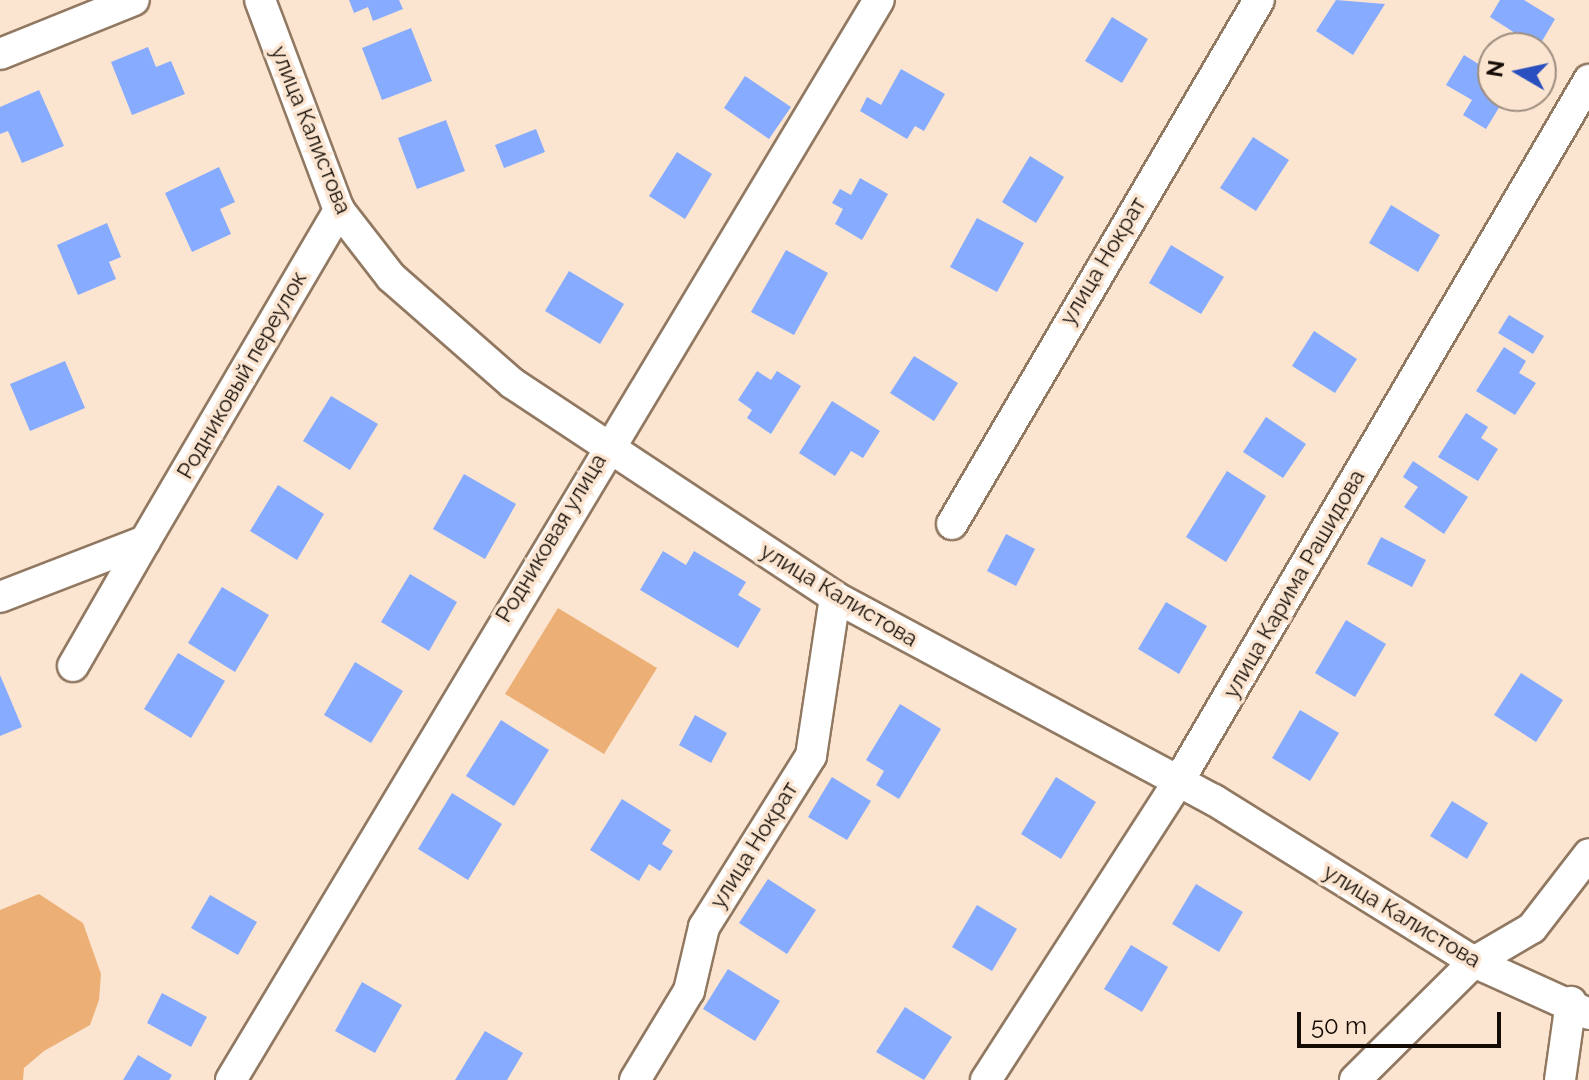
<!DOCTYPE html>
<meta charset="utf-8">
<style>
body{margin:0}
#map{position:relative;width:1589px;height:1080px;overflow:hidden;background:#fbe5d1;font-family:Raleway,sans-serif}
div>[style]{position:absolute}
.green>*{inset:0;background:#ecb076}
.building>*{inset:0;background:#87abfe}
.roads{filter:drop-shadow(2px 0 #917861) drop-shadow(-2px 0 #917861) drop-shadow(0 2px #917861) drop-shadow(0 -2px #917861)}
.street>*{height:30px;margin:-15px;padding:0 15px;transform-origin:15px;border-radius:15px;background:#fff}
span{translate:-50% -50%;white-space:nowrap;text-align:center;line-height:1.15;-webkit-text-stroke:7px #fbe5d1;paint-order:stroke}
.street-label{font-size:22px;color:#130b04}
.north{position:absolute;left:1477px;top:32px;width:80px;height:80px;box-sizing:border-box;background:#fbe5d1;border:2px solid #9e8e7f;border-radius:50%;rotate:279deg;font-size:22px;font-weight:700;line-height:32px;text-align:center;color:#130b04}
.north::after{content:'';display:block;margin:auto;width:28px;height:36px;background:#2b4fbe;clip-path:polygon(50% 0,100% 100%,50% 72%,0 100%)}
.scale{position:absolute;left:1297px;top:1012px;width:204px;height:36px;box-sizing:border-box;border:4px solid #130b04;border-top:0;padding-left:10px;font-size:24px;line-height:28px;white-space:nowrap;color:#130b04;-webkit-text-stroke:6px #fbe5d1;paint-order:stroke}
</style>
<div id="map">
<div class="green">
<div style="clip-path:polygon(558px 608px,657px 668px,604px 754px,505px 694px)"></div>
<div style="clip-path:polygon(39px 894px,83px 923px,101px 974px,99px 1000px,90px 1025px,44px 1051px,24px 1068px,23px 1080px,0 1080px,0 910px)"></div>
</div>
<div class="building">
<div style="clip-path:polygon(349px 0,399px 0,403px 9px,373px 21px,368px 7px,354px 13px)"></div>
<div style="clip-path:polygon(1336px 0,1385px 4px,1353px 55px,1316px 31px)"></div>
<div style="clip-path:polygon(1500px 0,1524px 0,1555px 19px,1538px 48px,1506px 48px,1515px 33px,1490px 17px)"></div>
<div style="clip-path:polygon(1112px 17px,1148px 39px,1122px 83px,1085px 61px)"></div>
<div style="clip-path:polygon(411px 28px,432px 81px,382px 100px,362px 48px)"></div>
<div style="clip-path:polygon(148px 47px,156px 67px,171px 61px,185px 94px,132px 115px,111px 62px)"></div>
<div style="clip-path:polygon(1464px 55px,1493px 73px,1493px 96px,1506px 96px,1486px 129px,1463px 115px,1472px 100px,1446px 85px)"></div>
<div style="clip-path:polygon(901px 69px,945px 94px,924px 131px,915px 126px,907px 139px,860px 111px,867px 97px,881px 105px)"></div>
<div style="clip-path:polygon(745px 76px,791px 107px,769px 139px,724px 108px)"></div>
<div style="clip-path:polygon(39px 90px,64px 146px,22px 163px,8px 131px,0 134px,0 107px)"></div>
<div style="clip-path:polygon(446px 120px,465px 171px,417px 189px,398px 138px)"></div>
<div style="clip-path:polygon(536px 129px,545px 152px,504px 168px,495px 145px)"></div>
<div style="clip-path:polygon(1253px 137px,1289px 160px,1256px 211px,1220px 188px)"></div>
<div style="clip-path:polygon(677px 152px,712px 174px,685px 219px,649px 196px)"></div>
<div style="clip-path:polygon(1030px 156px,1064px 177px,1036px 223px,1002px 202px)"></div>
<div style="clip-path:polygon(219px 167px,235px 202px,220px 209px,231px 234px,192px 252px,165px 193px)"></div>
<div style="clip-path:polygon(860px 178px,888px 194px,862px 240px,835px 224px,843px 209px,832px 203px,840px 189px,851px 195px)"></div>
<div style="clip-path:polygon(1391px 205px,1440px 235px,1418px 272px,1369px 243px)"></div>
<div style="clip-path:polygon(977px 218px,1024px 243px,997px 292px,950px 267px)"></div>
<div style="clip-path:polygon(107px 223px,121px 257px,109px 262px,116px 279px,78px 295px,57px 245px)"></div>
<div style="clip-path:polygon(1171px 245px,1224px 277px,1201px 314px,1149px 283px)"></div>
<div style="clip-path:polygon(786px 250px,828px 273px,794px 335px,751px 312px)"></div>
<div style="clip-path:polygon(569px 271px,624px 304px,600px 344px,545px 311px)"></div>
<div style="clip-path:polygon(1509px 315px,1544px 336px,1533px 354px,1498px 333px)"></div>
<div style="clip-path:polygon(1314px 331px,1357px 359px,1335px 393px,1292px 366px)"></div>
<div style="clip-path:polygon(1504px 347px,1526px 361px,1519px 373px,1536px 383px,1515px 415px,1476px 391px)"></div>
<div style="clip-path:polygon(914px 356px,958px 383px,934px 421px,890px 393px)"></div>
<div style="clip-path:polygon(65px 361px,85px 408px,30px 431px,10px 384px)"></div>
<div style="clip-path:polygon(757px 371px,771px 380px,777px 371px,801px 386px,771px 434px,747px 418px,752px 410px,738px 400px)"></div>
<div style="clip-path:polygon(331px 396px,378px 424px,350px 470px,303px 441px)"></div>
<div style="clip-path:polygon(832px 401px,880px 431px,863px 458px,851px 451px,835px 476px,799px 453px)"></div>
<div style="clip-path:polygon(1466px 413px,1488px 427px,1481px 438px,1498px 449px,1478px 481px,1438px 457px)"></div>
<div style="clip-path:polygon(1266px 417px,1306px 444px,1283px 478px,1243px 452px)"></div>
<div style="clip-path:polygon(1413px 461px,1468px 497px,1444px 534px,1404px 507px,1418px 487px,1403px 477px)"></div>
<div style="clip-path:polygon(1227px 471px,1266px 496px,1226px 562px,1186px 537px)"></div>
<div style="clip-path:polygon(464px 474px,516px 504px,485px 559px,433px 529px)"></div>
<div style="clip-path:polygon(278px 485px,324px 514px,297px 560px,250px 531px)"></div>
<div style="clip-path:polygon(1006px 534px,1035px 549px,1016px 586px,987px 571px)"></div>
<div style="clip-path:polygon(1381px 537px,1426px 560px,1412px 587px,1367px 564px)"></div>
<div style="clip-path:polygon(663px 551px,686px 565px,694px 551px,746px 582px,738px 595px,761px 609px,738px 648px,640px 590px)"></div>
<div style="clip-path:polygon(410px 574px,457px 602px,429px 651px,381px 622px)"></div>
<div style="clip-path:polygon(222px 587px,269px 615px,235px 672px,188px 643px)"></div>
<div style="clip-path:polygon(1166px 602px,1207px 626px,1179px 674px,1138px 649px)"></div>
<div style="clip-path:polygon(1346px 620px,1386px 644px,1355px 697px,1315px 673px)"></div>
<div style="clip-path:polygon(178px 653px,225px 681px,191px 738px,144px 709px)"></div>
<div style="clip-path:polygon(355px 662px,403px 691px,371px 743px,324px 715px)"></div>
<div style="clip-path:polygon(1521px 673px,1563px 700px,1536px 742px,1494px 715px)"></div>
<div style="clip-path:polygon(0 675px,22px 727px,0 736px)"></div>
<div style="clip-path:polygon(900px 704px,941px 729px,899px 799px,876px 785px,884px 771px,866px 760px)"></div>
<div style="clip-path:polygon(1300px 710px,1339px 733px,1310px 781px,1272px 758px)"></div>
<div style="clip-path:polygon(695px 715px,727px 733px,711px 763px,679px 745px)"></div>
<div style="clip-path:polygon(501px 720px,549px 750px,514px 806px,466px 776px)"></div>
<div style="clip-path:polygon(832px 777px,871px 801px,847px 840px,808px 817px)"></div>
<div style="clip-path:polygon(1056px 777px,1096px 802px,1061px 859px,1021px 834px)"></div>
<div style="clip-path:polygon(452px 793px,502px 824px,468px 880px,418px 849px)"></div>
<div style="clip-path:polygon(622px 799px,671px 830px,662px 844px,673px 851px,660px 871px,649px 864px,639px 881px,590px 850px)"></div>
<div style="clip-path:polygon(1452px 801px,1488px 823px,1467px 859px,1430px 836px)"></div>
<div style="clip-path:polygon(768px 879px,816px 910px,787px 954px,739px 923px)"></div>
<div style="clip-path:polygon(1196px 884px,1243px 912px,1219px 952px,1172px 924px)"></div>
<div style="clip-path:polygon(210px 895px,257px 922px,238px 955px,191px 928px)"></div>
<div style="clip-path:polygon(977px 905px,1017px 929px,992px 971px,952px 947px)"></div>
<div style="clip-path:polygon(1131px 945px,1168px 967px,1142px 1012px,1104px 989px)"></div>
<div style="clip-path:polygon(728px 969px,780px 1001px,755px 1041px,703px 1009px)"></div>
<div style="clip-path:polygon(362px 982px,402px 1005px,375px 1053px,335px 1031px)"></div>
<div style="clip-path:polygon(162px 993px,207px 1017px,191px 1047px,147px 1023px)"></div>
<div style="clip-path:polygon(905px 1007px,952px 1037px,924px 1080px,876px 1052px)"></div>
<div style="clip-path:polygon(485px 1031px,523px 1053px,507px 1080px,455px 1080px)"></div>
<div style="clip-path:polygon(138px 1055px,172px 1075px,169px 1080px,123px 1080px)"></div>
</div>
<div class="roads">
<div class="street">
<div style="left:260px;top:0;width:224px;rotate:69.4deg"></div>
<div style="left:339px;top:210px;width:85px;rotate:52.2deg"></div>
<div style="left:391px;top:277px;width:161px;rotate:41.2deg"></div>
<div style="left:512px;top:383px;width:387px;rotate:33.5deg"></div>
<div style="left:835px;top:597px;width:430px;rotate:28.2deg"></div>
<div style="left:1214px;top:800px;width:306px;rotate:31.9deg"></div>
<div style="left:1474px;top:962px;width:126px;rotate:24.3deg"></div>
<div style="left:0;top:54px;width:144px;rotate:-21.9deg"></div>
<div style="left:952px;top:524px;width:607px;rotate:-59.63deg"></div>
<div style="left:0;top:597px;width:155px;rotate:-21.1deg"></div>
<div style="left:145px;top:541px;width:384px;rotate:-59.6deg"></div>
<div style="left:73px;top:666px;width:144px;rotate:-60.1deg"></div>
<div style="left:231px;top:1080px;width:1259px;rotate:-59.04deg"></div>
<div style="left:635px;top:1080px;width:104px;rotate:-58.8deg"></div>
<div style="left:689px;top:991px;width:66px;rotate:-76.8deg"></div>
<div style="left:704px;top:927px;width:202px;rotate:-58deg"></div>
<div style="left:811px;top:756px;width:161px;rotate:-81.4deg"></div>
<div style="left:986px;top:1080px;width:352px;rotate:-57.2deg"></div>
<div style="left:1177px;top:784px;width:816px;rotate:-59.66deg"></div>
<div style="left:1355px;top:1080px;width:168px;rotate:-44.8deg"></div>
<div style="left:1474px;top:962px;width:67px;rotate:-30.4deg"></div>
<div style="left:1532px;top:928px;width:93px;rotate:-52.4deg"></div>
<div style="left:1560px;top:1080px;width:79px;rotate:-82deg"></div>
</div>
</div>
<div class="street-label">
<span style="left:311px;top:130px;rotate:68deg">улица Калистова</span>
<span style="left:1103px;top:261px;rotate:-59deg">улица Нократ</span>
<span style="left:242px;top:375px;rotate:-60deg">Родниковый переулок</span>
<span style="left:551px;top:538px;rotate:-59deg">Родниковая улица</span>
<span style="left:1294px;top:584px;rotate:-60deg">улица Карима Рашидова</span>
<span style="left:839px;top:595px;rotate:31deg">улица Калистова</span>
<span style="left:754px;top:845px;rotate:-58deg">улица Нократ</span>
<span style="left:1402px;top:916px;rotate:31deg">улица Калистова</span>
</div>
<div class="north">N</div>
<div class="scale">50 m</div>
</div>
